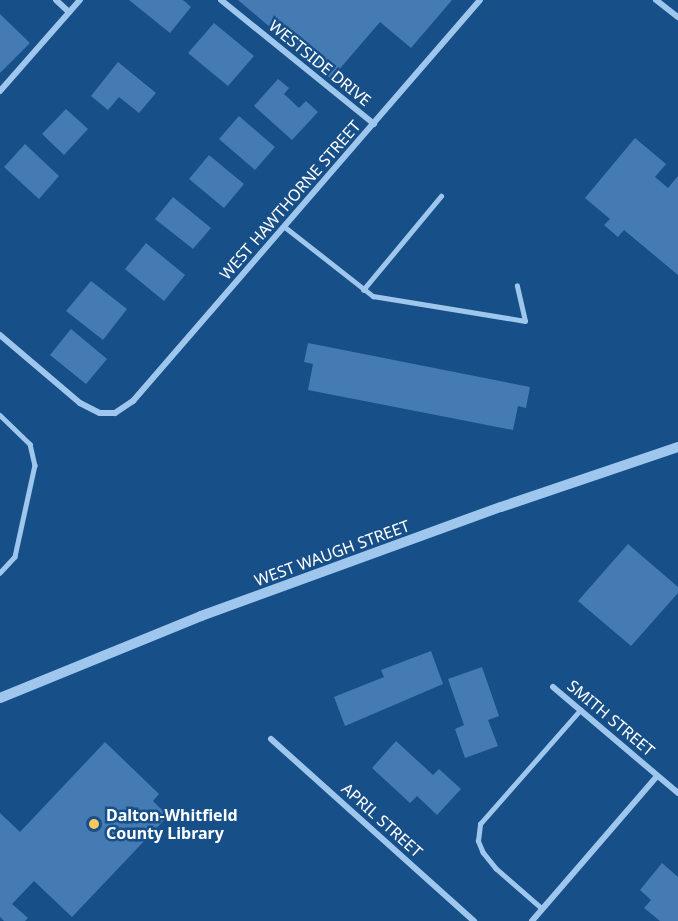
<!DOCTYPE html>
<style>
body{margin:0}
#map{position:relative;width:678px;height:921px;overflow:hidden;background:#174f89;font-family:"Noto Sans",sans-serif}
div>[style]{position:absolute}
.building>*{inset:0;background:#447bb3}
.service>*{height:4.5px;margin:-2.25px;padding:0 2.25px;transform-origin:2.25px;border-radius:2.25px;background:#9fc7ee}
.minor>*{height:6px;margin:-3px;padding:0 3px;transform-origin:3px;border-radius:3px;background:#9fc7ee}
.tertiary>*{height:10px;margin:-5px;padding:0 5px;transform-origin:5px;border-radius:5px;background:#9fc7ee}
.dots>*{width:16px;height:16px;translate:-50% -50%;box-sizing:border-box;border:3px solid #174f89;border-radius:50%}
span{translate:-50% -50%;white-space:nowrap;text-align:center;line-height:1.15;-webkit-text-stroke:5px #174f89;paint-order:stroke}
.street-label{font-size:16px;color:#fff}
.poi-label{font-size:16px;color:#fff;font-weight:700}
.left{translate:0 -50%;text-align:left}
</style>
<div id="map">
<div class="building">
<div style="clip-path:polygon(129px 0,183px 0,191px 7px,170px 33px)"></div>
<div style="clip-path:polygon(238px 0,452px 0,411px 48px,380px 22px,331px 79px)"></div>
<div style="clip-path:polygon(0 14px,30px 43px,0 73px)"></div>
<div style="clip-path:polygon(214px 23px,254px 56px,228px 86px,188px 53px)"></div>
<div style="clip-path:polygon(118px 62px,156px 93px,139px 113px,119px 97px,108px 110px,91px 96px)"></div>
<div style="clip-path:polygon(278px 79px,289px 88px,284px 94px,299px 108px,306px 101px,318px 112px,292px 140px,254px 106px)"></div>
<div style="clip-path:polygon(66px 109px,88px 129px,64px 155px,42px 134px)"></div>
<div style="clip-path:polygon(239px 116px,275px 147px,255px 170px,219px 139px)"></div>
<div style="clip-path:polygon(635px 138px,666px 164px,655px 177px,668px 188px,678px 176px,678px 275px,624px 230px,618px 237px,604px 225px,610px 219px,585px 198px)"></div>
<div style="clip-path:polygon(25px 144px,59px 176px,39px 199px,4px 167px)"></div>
<div style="clip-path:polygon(209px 155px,244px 184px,224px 208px,189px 179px)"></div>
<div style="clip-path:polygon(173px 197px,211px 228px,193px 249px,155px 219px)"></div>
<div style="clip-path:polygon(146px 243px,185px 275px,164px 301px,125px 269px)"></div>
<div style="clip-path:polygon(91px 281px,127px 309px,103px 340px,66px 311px)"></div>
<div style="clip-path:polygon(71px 329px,107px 359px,86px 384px,50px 355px)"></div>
<div style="clip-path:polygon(308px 343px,530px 387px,526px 408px,518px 406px,513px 430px,308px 390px,313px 364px,304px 362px)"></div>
<div style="clip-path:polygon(628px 544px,678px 587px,678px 593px,631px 646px,578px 601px)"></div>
<div style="clip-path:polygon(431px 651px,443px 684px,345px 726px,334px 697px,384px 677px,381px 670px)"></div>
<div style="clip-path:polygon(482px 667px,499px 716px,488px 720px,498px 746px,465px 758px,455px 729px,464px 725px,448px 679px)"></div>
<div style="clip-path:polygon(396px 741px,433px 775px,439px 769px,461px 789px,437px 815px,417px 796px,410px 803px,372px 768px)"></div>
<div style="clip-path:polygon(105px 742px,159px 794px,153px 801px,168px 816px,72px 917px,34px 881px,12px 904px,28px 918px,25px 921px,4px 921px,0 917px,0 813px,20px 832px)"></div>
<div style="clip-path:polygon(662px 863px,678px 877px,678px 921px,660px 921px,644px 908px,651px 900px,640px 890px)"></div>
</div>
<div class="service">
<div style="left:285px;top:227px;width:112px;rotate:38.1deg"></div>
<div style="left:373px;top:296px;width:154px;rotate:9.3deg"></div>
<div style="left:525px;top:321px;width:36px;rotate:-103deg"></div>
<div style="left:363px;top:290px;width:122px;rotate:-50.3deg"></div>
<div style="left:0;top:415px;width:42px;rotate:44deg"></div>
<div style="left:30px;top:444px;width:22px;rotate:77deg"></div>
<div style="left:35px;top:465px;width:94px;rotate:102.3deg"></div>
<div style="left:15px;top:557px;width:22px;rotate:133deg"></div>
<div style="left:542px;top:909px;width:61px;rotate:-139deg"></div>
<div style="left:496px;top:869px;width:21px;rotate:-129deg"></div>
<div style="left:483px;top:853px;width:13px;rotate:-113deg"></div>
<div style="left:478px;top:841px;width:17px;rotate:-83deg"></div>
<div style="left:480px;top:824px;width:152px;rotate:-48.7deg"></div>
</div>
<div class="minor">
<div style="left:56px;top:0;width:18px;rotate:43deg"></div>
<div style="left:221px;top:0;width:197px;rotate:39deg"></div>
<div style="left:656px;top:0;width:28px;rotate:38deg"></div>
<div style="left:0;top:91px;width:121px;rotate:-48.7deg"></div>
<div style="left:0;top:335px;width:105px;rotate:40.4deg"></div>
<div style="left:80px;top:403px;width:22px;rotate:27deg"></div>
<div style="left:100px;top:413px;width:15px"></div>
<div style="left:115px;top:413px;width:22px;rotate:-34deg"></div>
<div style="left:133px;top:401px;width:530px;rotate:-49.13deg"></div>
<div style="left:553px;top:687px;width:164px;rotate:40.3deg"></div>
<div style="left:271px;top:739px;width:273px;rotate:41.9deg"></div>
<div style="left:532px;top:921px;width:191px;rotate:-49.2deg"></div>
</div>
<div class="tertiary">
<div style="left:0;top:698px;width:217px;rotate:-22.2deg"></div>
<div style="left:201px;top:616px;width:319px;rotate:-20deg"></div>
<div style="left:501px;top:507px;width:187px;rotate:-18.7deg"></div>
</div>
<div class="dots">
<div style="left:94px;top:824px;background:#ffc75c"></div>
</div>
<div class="street-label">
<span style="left:320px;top:63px;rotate:39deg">WESTSIDE DRIVE</span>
<span style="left:290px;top:200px;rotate:-49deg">WEST HAWTHORNE STREET</span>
<span style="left:332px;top:553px;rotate:-20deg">WEST WAUGH STREET</span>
<span style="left:611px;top:718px;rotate:40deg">SMITH STREET</span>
<span style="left:382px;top:820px;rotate:42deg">APRIL STREET</span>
</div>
<div class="poi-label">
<span class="left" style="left:106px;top:824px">Dalton-Whitfield<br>County Library</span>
</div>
</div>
